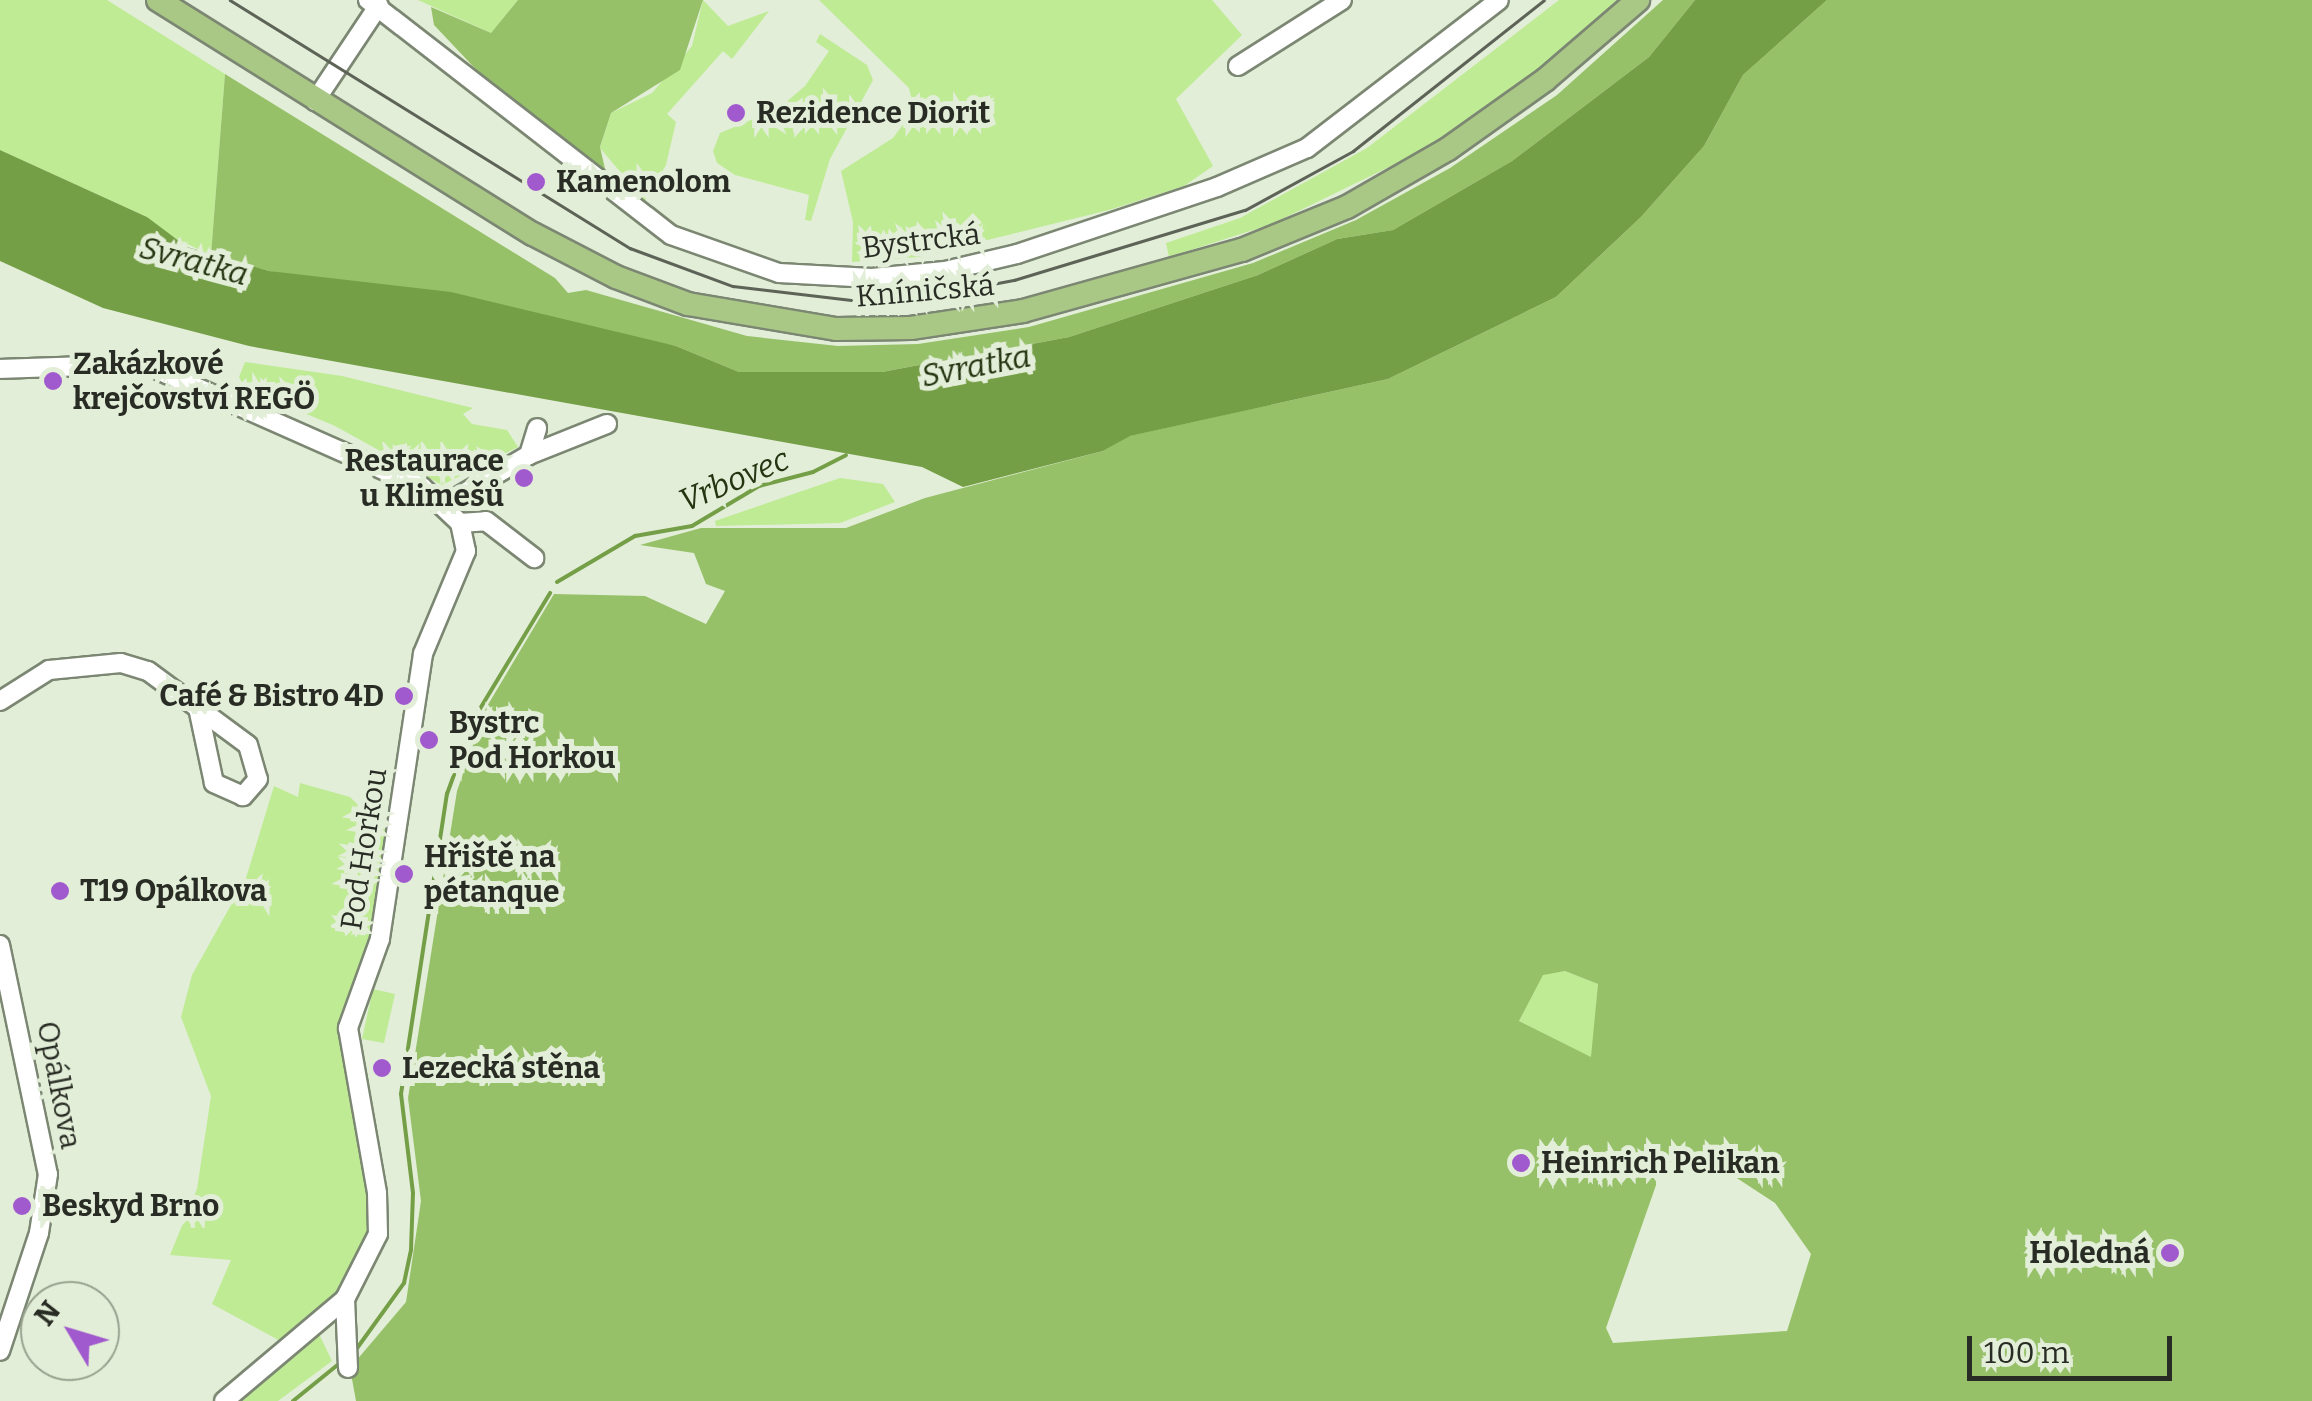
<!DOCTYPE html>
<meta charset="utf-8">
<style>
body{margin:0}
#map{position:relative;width:2312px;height:1401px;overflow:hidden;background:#e2eed7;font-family:Bitter,serif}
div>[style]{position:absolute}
.green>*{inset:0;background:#bfeb95}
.forest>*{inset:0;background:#96c169}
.water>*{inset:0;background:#759f47}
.stream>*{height:4px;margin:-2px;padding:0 2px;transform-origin:2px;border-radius:2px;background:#759f47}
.roads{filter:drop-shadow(2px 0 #7c8773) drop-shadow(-2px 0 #7c8773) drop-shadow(0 2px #7c8773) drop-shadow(0 -2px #7c8773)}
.minor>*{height:18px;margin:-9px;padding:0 9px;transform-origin:9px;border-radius:9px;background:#fff}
.major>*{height:22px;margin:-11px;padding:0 11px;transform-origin:11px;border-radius:11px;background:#aac885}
.tram>*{height:2.5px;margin:-1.25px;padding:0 1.25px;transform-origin:1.25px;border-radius:1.25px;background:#5d6357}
.dots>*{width:28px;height:28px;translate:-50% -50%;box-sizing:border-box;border:5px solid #e2eed7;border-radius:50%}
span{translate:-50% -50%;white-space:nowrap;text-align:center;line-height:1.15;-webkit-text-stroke:10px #e2eed7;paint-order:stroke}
.poi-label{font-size:30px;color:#282c24;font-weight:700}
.left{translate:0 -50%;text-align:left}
.right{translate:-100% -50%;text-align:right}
.street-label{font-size:30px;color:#282c24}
.water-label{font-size:32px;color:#243511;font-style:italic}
.north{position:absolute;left:20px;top:1281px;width:100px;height:100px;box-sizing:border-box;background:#e2eed7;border:2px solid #98a08f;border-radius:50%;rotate:308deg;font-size:28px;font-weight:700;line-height:40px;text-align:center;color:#282c24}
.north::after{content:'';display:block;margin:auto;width:35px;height:45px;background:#a15ace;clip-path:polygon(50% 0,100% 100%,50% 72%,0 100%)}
.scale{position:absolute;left:1967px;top:1336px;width:205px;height:45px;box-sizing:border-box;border:5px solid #282c24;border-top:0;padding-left:12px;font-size:30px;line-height:35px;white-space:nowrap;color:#282c24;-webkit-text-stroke:8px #e2eed7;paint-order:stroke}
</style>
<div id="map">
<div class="green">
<div style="clip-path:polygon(0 0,107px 0,225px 74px,211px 255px,155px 229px,147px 217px,0 150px)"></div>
<div style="clip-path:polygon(418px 0,518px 0,491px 33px)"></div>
<div style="clip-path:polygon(703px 0,728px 26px,769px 11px,732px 59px,723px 51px,667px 114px,676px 122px,666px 165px,645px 201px,600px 148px,611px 113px,652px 93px,692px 46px)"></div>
<div style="clip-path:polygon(819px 0,1212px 0,1242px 35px,1176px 99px,1213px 166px,1184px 186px,1109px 210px,918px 257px,852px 262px,853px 222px,841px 171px,893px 138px,914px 110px,909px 88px)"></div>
<div style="clip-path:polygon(1559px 0,1620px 0,1533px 75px,1432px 146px,1272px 224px,1169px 257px,1166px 243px,1240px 218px,1367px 148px)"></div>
<div style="clip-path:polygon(820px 34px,867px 65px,873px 80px,830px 159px,811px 221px,805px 220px,809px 195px,735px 175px,717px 163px,713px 151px,720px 133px,778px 109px,805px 86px,829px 51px,816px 42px)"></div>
<div style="clip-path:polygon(245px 362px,342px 376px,473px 408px,463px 414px,472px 424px,507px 430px,518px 447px,442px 485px,335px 426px,245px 388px,239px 377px)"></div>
<div style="clip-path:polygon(840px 478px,883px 484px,895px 502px,840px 523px,716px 526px,715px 521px)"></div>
<div style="clip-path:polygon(300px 783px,350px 797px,367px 814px,366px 821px,388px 830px,369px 944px,341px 1027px,373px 1216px,349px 1284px,284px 1343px,212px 1304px,231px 1260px,170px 1255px,197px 1189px,211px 1096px,181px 1017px,192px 975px,246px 878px,274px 786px,298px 797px)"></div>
<div style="clip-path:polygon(1565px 971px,1598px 984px,1592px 1058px,1519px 1021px,1543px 974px)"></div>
<div style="clip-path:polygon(373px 989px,395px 994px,384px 1043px,362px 1039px)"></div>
<div style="clip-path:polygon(318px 1332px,332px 1361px,278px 1401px,232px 1401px)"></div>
</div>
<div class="forest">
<div style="clip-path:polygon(518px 0,703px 0,680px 70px,611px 113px,600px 147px,608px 182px,486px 80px,434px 25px,431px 7px,491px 33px)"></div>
<div style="clip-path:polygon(1663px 0,1695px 0,1649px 57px,1512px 161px,1393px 230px,1337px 239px,1258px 275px,1069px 337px,882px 372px,739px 372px,676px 346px,269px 271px,211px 255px,225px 74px,555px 278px,568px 293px,586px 290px,747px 336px,838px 346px,918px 344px,1029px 327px,1253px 263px,1356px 220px,1450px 168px,1557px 95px)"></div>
<div style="clip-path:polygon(evenodd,1827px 0,2312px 0,2312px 1401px,356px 1401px,350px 1368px,406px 1302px,421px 1201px,408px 1098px,457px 791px,486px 708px,554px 594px,645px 596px,706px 624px,725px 591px,706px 584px,694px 553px,640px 545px,701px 528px,846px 528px,925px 498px,1103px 451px,1129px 436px,1388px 379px,1556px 297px,1641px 217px,1704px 146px,1743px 75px,1827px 0,1565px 971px,1598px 984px,1591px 1057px,1519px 1021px,1543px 975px,1565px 971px,1827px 0,1662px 1168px,1723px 1169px,1775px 1203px,1811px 1254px,1787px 1331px,1613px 1343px,1606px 1328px,1662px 1168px)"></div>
</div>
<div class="water">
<div style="clip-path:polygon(1695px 0,1827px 0,1743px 75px,1704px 146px,1641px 217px,1556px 297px,1388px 379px,1130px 436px,1103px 451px,963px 487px,922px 467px,249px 346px,103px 308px,0 261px,0 150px,147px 217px,187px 247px,269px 271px,451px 292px,676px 346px,739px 372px,882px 372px,1069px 337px,1258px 275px,1337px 239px,1393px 230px,1512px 161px,1649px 57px)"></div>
</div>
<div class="stream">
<div style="left:557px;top:582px;width:91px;rotate:-30.5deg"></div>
<div style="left:635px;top:536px;width:58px;rotate:-10deg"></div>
<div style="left:692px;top:526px;width:78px;rotate:-30.8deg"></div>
<div style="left:759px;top:486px;width:56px;rotate:-14.5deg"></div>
<div style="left:813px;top:472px;width:37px;rotate:-27deg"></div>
<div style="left:355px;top:1351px;width:84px;rotate:-54.2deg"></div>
<div style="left:404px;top:1283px;width:34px;rotate:-78deg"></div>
<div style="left:411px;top:1250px;width:57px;rotate:-88deg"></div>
<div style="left:413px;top:1193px;width:100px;rotate:-96.9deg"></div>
<div style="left:401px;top:1094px;width:304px;rotate:-81.3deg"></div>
<div style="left:447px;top:794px;width:82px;rotate:-70deg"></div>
<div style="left:475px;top:717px;width:145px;rotate:-58.8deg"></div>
<div style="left:293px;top:1401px;width:60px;rotate:-39deg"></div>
</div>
<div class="roads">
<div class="minor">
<div style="left:368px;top:0;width:383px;rotate:37.8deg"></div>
<div style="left:671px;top:235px;width:114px;rotate:19.4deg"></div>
<div style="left:779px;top:273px;width:93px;rotate:3.1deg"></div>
<div style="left:872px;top:278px;width:73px;rotate:-5.5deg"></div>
<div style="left:945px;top:271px;width:74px;rotate:-13.3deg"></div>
<div style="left:1017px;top:254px;width:211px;rotate:-18.5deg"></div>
<div style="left:1217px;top:187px;width:98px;rotate:-23.4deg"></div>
<div style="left:1307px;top:148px;width:242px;rotate:-37.6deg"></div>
<div style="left:1238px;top:66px;width:123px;rotate:-32.4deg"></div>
<div style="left:315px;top:101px;width:115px;rotate:-56.3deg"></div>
<div style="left:0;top:369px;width:144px;rotate:-2deg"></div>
<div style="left:144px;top:364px;width:304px;rotate:23.9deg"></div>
<div style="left:422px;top:487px;width:52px;rotate:43.5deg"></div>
<div style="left:460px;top:523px;width:29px;rotate:78deg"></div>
<div style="left:466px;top:551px;width:112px;rotate:112.7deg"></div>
<div style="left:423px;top:654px;width:288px;rotate:98.6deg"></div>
<div style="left:380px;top:939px;width:95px;rotate:109.8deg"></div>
<div style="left:348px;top:1028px;width:168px;rotate:80deg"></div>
<div style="left:377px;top:1193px;width:41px;rotate:88.6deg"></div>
<div style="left:378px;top:1234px;width:73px;rotate:116.9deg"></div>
<div style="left:345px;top:1299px;width:69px;rotate:87.5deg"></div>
<div style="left:529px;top:455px;width:28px;rotate:-73deg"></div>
<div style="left:444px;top:505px;width:99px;rotate:-30.5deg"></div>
<div style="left:529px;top:455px;width:84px;rotate:-21.7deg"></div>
<div style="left:460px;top:523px;width:26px;rotate:-4deg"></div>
<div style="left:486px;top:521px;width:61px;rotate:37.6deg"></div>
<div style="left:0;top:701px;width:58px;rotate:-32.3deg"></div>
<div style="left:49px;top:670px;width:72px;rotate:-5.6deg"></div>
<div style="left:121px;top:663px;width:28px;rotate:17deg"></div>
<div style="left:148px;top:671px;width:124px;rotate:36.5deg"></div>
<div style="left:248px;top:745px;width:35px;rotate:74deg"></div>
<div style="left:258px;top:779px;width:23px;rotate:131deg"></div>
<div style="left:243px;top:796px;width:32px;rotate:-156deg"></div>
<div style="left:214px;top:783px;width:77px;rotate:-102deg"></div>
<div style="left:0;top:945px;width:234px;rotate:78.2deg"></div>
<div style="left:48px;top:1174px;width:60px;rotate:98.7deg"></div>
<div style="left:39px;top:1233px;width:124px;rotate:108.3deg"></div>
<div style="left:224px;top:1401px;width:158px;rotate:-40.1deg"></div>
</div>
<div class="major">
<div style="left:158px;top:0;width:442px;rotate:32deg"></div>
<div style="left:533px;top:234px;width:93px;rotate:27.4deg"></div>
<div style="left:616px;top:277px;width:77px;rotate:20.6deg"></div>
<div style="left:688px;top:304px;width:150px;rotate:9.6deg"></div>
<div style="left:836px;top:329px;width:75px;rotate:-0.8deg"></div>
<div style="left:911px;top:328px;width:113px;rotate:-8.6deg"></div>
<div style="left:1023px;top:311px;width:227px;rotate:-15.6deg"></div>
<div style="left:1242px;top:250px;width:113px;rotate:-22.3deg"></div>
<div style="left:1347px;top:207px;width:116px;rotate:-29.9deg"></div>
<div style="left:1448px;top:149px;width:119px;rotate:-35.4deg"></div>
<div style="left:1545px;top:80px;width:123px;rotate:-40.7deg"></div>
</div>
</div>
<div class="tram">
<div style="left:230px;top:0;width:471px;rotate:31.8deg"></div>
<div style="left:630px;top:248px;width:110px;rotate:20.3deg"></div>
<div style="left:733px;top:286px;width:121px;rotate:6.7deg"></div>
<div style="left:853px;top:300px;width:71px;rotate:-2.4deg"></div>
<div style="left:924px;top:297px;width:92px;rotate:-10.7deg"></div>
<div style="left:1014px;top:280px;width:241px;rotate:-16.9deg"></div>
<div style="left:1245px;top:210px;width:123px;rotate:-28.6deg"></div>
<div style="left:1353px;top:151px;width:243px;rotate:-38.3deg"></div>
</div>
<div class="dots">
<div style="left:736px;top:113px;background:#a15ace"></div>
<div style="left:536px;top:182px;background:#a15ace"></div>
<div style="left:53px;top:381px;background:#a15ace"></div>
<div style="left:524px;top:478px;background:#a15ace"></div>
<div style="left:404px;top:696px;background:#a15ace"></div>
<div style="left:429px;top:740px;background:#a15ace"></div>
<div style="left:404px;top:874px;background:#a15ace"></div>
<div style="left:60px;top:891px;background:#a15ace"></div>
<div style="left:382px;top:1068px;background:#a15ace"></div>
<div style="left:1521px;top:1163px;background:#a15ace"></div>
<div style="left:22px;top:1206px;background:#a15ace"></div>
<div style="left:2170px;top:1253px;background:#a15ace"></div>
</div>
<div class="poi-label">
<span class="left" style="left:756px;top:113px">Rezidence Diorit</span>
<span class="left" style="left:556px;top:182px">Kamenolom</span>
<span class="left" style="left:73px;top:381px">Zakázkové<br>krejčovství REGÖ</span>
<span class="right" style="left:504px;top:478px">Restaurace<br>u Klimešů</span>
<span class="right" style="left:384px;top:696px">Café &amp; Bistro 4D</span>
<span class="left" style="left:449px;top:740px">Bystrc<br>Pod Horkou</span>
<span class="left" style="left:424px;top:874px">Hřiště na<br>pétanque</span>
<span class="left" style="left:80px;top:891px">T19 Opálkova</span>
<span class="left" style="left:402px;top:1068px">Lezecká stěna</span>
<span class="left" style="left:1541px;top:1163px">Heinrich Pelikan</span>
<span class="left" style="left:42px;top:1206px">Beskyd Brno</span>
<span class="right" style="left:2150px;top:1253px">Holedná</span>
</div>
<div class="street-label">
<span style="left:921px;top:241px;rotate:-7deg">Bystrcká</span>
<span style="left:925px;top:291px;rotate:-5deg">Kníničská</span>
<span style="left:364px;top:849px;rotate:-81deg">Pod Horkou</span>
<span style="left:59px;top:1085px;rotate:79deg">Opálkova</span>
</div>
<div class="water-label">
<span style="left:194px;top:261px;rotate:15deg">Svratka</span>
<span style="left:976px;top:366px;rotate:-11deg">Svratka</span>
<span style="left:734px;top:480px;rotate:-23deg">Vrbovec</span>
</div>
<div class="north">N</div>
<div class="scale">100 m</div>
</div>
